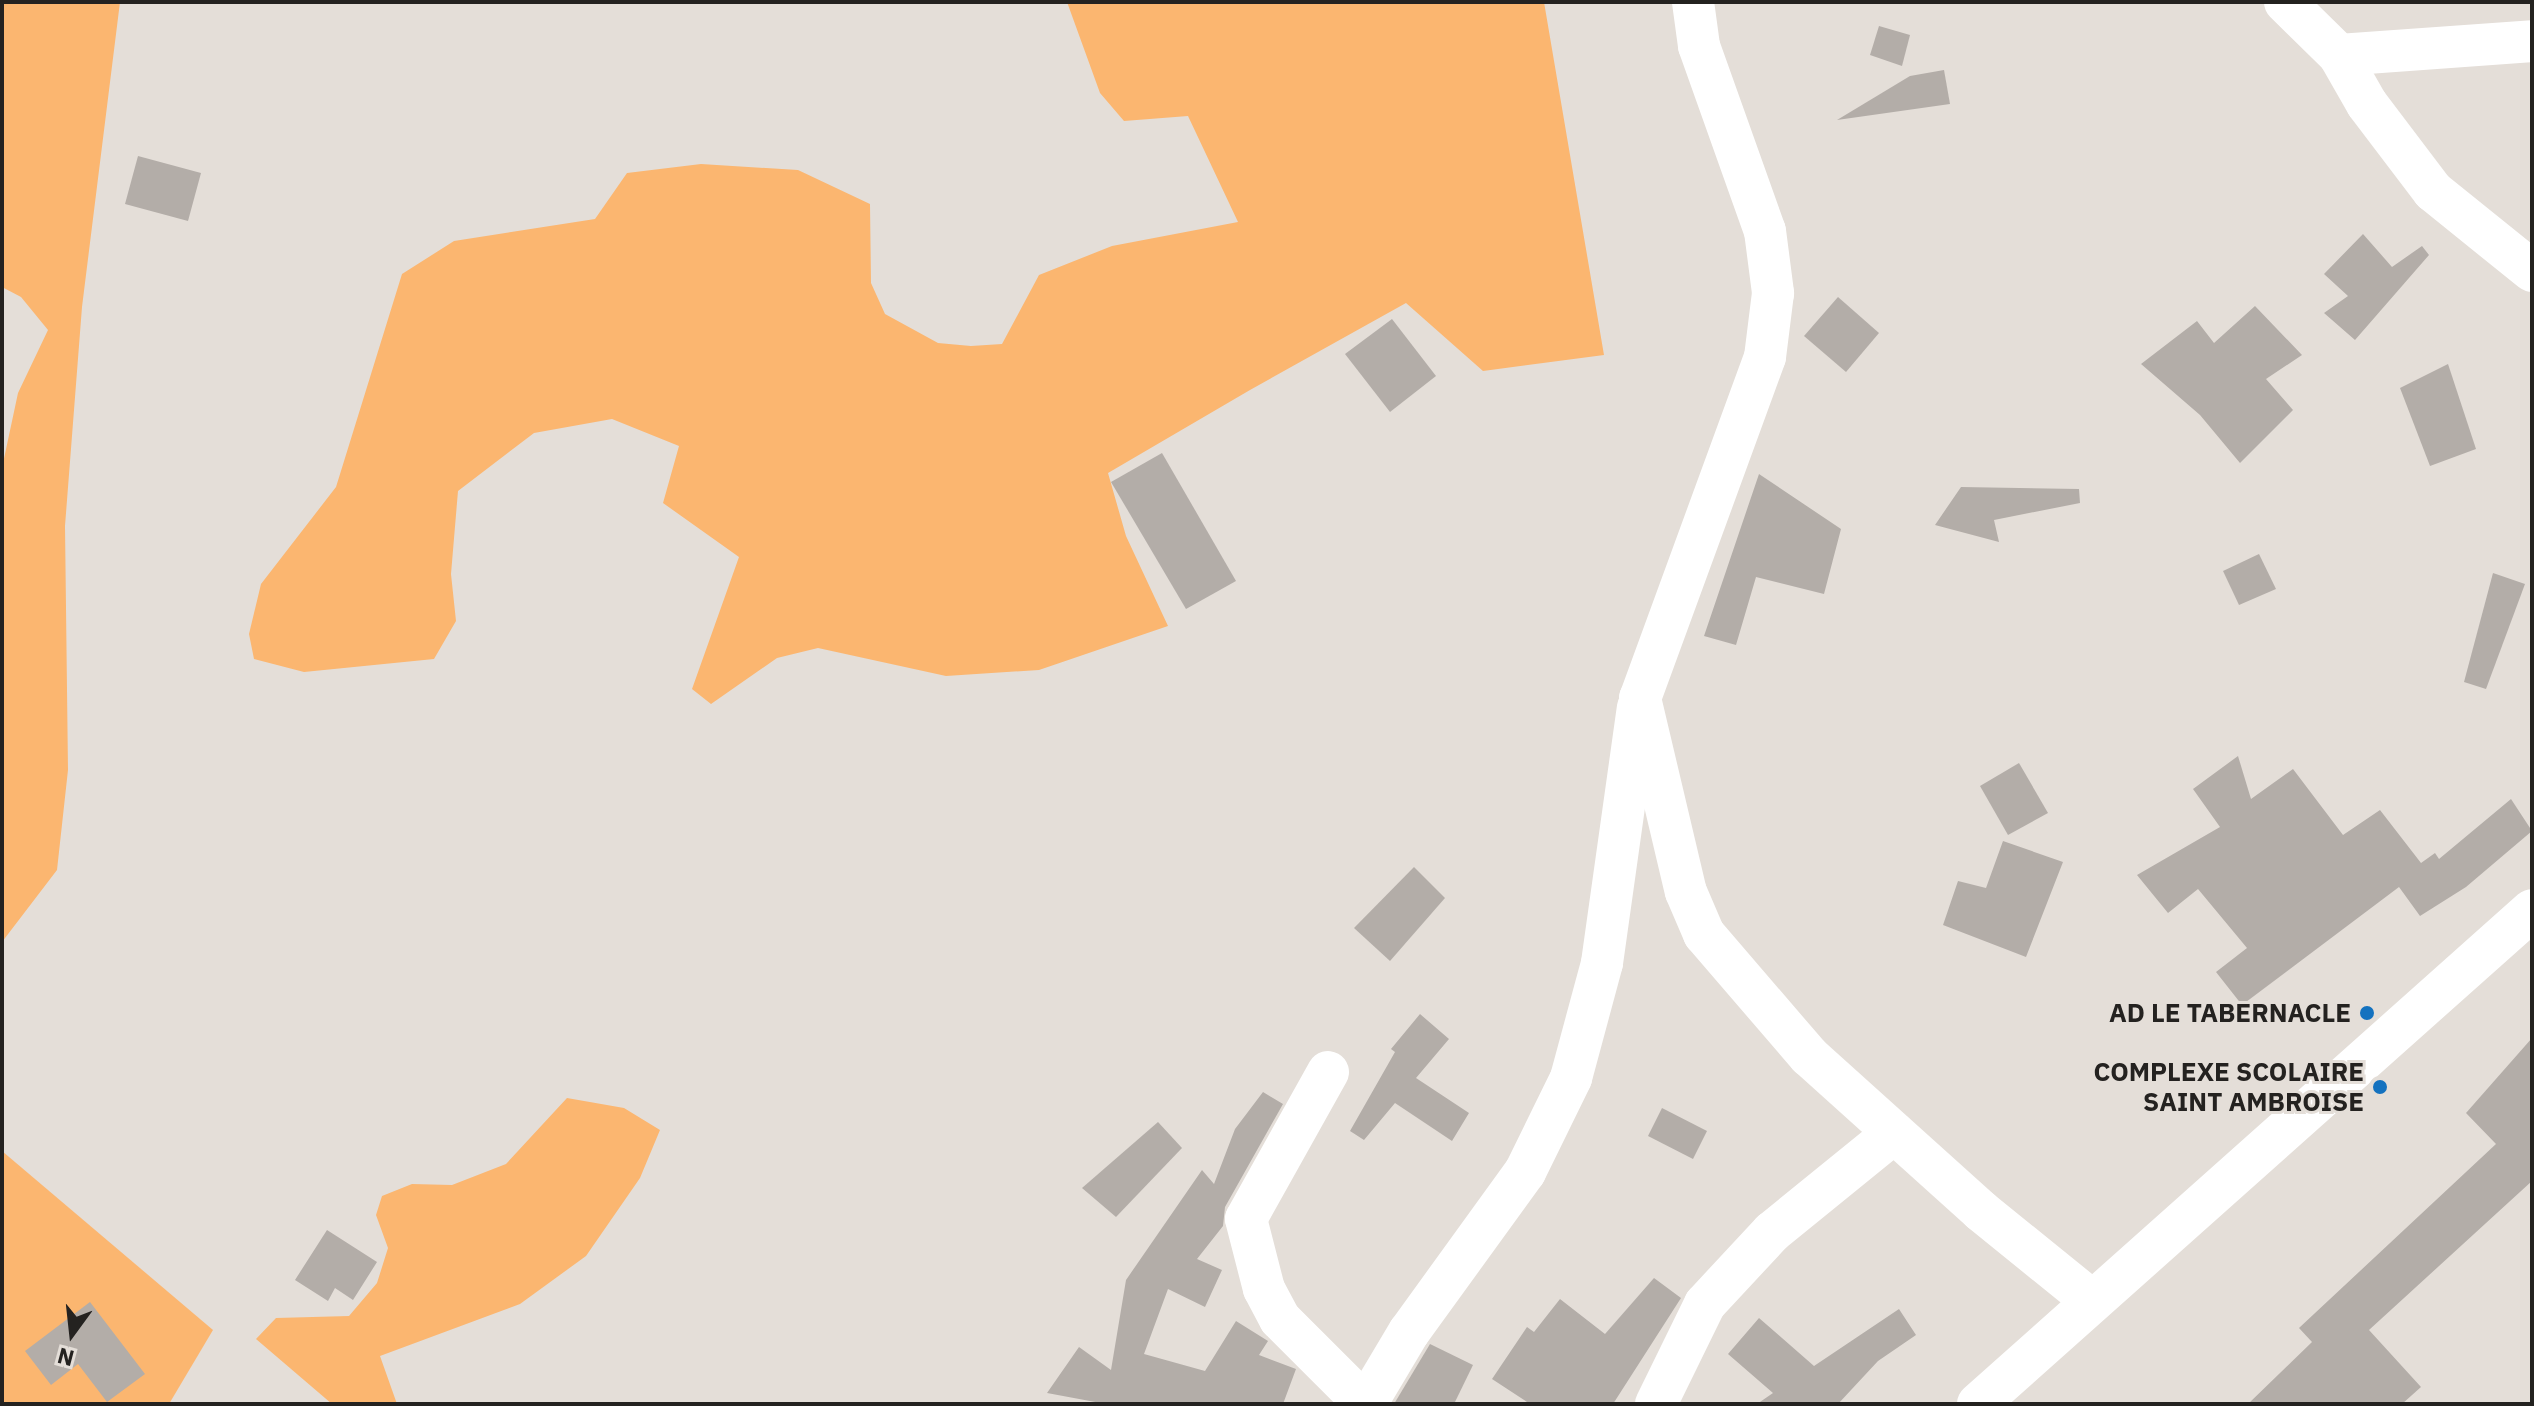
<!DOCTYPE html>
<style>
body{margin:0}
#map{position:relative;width:2534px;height:1406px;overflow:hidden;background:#e4ded8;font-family:"IBM Plex Sans",sans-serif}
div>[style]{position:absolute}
.green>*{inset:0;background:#fbb670}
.building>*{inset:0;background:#b3ada8}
.minor>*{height:42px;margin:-21px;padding:0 21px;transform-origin:21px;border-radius:21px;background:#fff}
.dots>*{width:22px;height:22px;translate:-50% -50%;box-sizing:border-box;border:4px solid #e4ded8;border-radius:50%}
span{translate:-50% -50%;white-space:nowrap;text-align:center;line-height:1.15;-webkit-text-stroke:6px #e4ded8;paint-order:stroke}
.poi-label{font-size:26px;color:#242220;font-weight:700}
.right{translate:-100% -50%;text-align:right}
.frame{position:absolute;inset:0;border:4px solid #242220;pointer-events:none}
.north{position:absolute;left:32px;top:1294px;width:80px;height:80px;-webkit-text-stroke:6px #e4ded8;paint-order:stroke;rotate:195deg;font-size:22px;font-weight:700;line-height:32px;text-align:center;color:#242220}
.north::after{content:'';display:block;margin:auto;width:28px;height:36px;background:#242220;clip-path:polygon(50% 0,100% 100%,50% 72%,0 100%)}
</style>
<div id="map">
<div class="green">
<div style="clip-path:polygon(2px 2px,120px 2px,82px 307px,65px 526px,68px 770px,57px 870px,2px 942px,2px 468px,18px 393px,48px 330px,21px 297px,2px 287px)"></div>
<div style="clip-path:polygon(1067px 2px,1544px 2px,1604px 355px,1483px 371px,1406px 303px,1250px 390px,1108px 473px,1126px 536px,1168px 626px,1039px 670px,946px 676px,818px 648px,777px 658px,711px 704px,692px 689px,739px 557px,663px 503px,679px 446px,612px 419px,534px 433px,458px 491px,451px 574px,456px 621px,434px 659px,304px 672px,254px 659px,249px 634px,261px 584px,336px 487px,402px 274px,454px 241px,595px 219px,627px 173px,701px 164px,798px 170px,870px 204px,871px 283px,885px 314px,938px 343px,971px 346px,1002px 344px,1039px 275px,1112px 246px,1238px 222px,1188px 116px,1124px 121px,1100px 93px)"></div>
<div style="clip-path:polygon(567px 1098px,624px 1108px,660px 1130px,640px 1178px,586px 1256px,520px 1304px,380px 1356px,397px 1404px,332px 1404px,256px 1339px,276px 1318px,349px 1316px,377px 1283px,388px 1248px,376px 1215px,382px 1196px,412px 1184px,452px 1185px,506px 1164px)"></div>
<div style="clip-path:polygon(2px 1151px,213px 1330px,169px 1404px,2px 1404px)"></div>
</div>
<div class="building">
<div style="clip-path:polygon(1879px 26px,1910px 35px,1902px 66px,1870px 55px)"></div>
<div style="clip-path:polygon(1944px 70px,1950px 104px,1837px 120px,1910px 76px)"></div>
<div style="clip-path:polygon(138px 156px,201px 173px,188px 221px,125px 204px)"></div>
<div style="clip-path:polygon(2363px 234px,2392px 267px,2422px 246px,2429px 255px,2355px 340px,2324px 313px,2348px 296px,2324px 274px)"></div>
<div style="clip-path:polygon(1838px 297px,1879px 333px,1846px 372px,1804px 336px)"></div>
<div style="clip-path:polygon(2255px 306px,2302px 355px,2266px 379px,2293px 410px,2240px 463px,2200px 415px,2141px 364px,2197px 321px,2214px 343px)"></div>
<div style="clip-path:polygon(1392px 319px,1436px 376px,1390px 412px,1345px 354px)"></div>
<div style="clip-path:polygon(2448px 364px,2476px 449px,2430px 466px,2400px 388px)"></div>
<div style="clip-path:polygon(1162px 453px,1236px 581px,1186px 609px,1111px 482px)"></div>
<div style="clip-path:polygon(1759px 474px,1841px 529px,1824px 594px,1756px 577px,1736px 645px,1704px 636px)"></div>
<div style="clip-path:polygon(1961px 487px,2079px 489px,2080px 503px,1994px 520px,1999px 542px,1935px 525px)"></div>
<div style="clip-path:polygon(2259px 554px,2276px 589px,2239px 605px,2223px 571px)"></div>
<div style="clip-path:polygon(2493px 573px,2525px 584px,2486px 689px,2464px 682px)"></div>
<div style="clip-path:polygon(2238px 756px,2251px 799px,2293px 769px,2343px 835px,2380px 810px,2421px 863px,2435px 853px,2439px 859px,2511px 799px,2532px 831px,2466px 887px,2420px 916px,2399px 887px,2242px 1005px,2216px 972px,2247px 948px,2198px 889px,2168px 913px,2137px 875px,2220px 827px,2193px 789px)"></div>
<div style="clip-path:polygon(2019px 763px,2048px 813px,2008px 835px,1980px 786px)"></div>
<div style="clip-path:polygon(2003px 841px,2063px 862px,2026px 957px,1943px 925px,1958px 881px,1986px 888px)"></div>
<div style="clip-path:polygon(1414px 867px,1445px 898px,1390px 961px,1354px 928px)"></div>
<div style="clip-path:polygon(1420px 1014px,1449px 1039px,1416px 1078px,1469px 1113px,1452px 1141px,1395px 1103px,1364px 1140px,1350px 1131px,1395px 1052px,1391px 1049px)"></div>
<div style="clip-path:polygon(2532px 1038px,2532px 1181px,2369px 1330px,2421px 1387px,2402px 1404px,2248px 1404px,2312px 1342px,2299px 1328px,2496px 1144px,2466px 1113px)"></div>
<div style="clip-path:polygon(1263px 1092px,1283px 1104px,1225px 1207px,1223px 1226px,1197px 1259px,1222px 1270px,1205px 1307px,1168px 1289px,1144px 1354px,1205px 1371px,1236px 1321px,1268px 1341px,1259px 1355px,1296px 1369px,1283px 1404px,1106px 1404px,1047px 1393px,1079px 1347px,1111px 1370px,1126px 1280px,1202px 1170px,1214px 1184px,1235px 1129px)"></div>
<div style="clip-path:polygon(1662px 1108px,1707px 1131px,1693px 1159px,1648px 1136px)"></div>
<div style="clip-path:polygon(1158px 1122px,1182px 1148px,1116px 1217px,1082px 1188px)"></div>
<div style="clip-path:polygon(327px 1230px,377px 1262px,353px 1300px,335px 1288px,328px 1301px,295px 1280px)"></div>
<div style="clip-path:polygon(1654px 1278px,1681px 1298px,1613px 1404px,1530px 1404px,1492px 1379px,1527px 1327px,1534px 1332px,1560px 1299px,1605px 1334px)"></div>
<div style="clip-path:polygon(90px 1302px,145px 1374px,107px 1402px,78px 1364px,51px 1385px,25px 1351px)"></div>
<div style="clip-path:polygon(1899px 1309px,1916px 1335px,1878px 1361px,1838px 1404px,1757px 1404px,1773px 1393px,1728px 1354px,1759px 1318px,1814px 1366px)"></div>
<div style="clip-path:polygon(1430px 1344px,1473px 1365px,1454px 1404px,1394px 1404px)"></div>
</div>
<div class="minor">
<div style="left:1693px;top:2px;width:44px;rotate:82.2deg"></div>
<div style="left:1699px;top:46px;width:196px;rotate:70.4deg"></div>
<div style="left:1765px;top:231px;width:63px;rotate:82.6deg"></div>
<div style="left:1773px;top:293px;width:64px;rotate:97.1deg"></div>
<div style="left:1765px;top:357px;width:363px;rotate:110.1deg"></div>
<div style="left:1640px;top:698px;width:199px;rotate:76.7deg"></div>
<div style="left:1686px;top:892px;width:46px;rotate:66.8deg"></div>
<div style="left:1704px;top:934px;width:161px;rotate:49.3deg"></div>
<div style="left:1809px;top:1056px;width:232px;rotate:42deg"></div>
<div style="left:1981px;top:1211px;width:141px;rotate:39deg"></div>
<div style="left:2285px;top:2px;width:76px;rotate:44.5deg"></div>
<div style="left:2339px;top:55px;width:56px;rotate:60.3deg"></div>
<div style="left:2367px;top:104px;width:109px;rotate:52.8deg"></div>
<div style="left:2433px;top:191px;width:127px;rotate:38.9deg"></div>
<div style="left:2339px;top:55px;width:194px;rotate:-4.1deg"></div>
<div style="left:1328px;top:1072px;width:168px;rotate:119.2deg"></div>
<div style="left:1246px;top:1219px;width:72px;rotate:75.6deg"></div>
<div style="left:1264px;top:1289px;width:34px;rotate:62deg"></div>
<div style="left:1280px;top:1319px;width:120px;rotate:45deg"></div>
<div style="left:1366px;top:1404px;width:84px;rotate:-59.2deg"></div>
<div style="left:1409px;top:1332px;width:198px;rotate:-54.1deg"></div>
<div style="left:1525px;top:1172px;width:105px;rotate:-63.9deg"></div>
<div style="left:1571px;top:1078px;width:119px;rotate:-74.9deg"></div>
<div style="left:1602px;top:963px;width:258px;rotate:-82deg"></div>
<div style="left:1656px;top:1404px;width:111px;rotate:-63.9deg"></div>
<div style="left:1705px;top:1304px;width:98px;rotate:-47.1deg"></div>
<div style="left:1772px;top:1232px;width:157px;rotate:-39.1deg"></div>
<div style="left:1978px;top:1404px;width:742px;rotate:-41.72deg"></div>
</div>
<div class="dots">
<div style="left:2367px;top:1013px;background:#1472bf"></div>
<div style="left:2380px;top:1087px;background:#1472bf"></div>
</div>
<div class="poi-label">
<span class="right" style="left:2351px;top:1013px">AD LE TABERNACLE</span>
<span class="right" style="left:2364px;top:1087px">COMPLEXE SCOLAIRE<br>SAINT AMBROISE</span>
</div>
<div class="frame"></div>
<div class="north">N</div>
</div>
